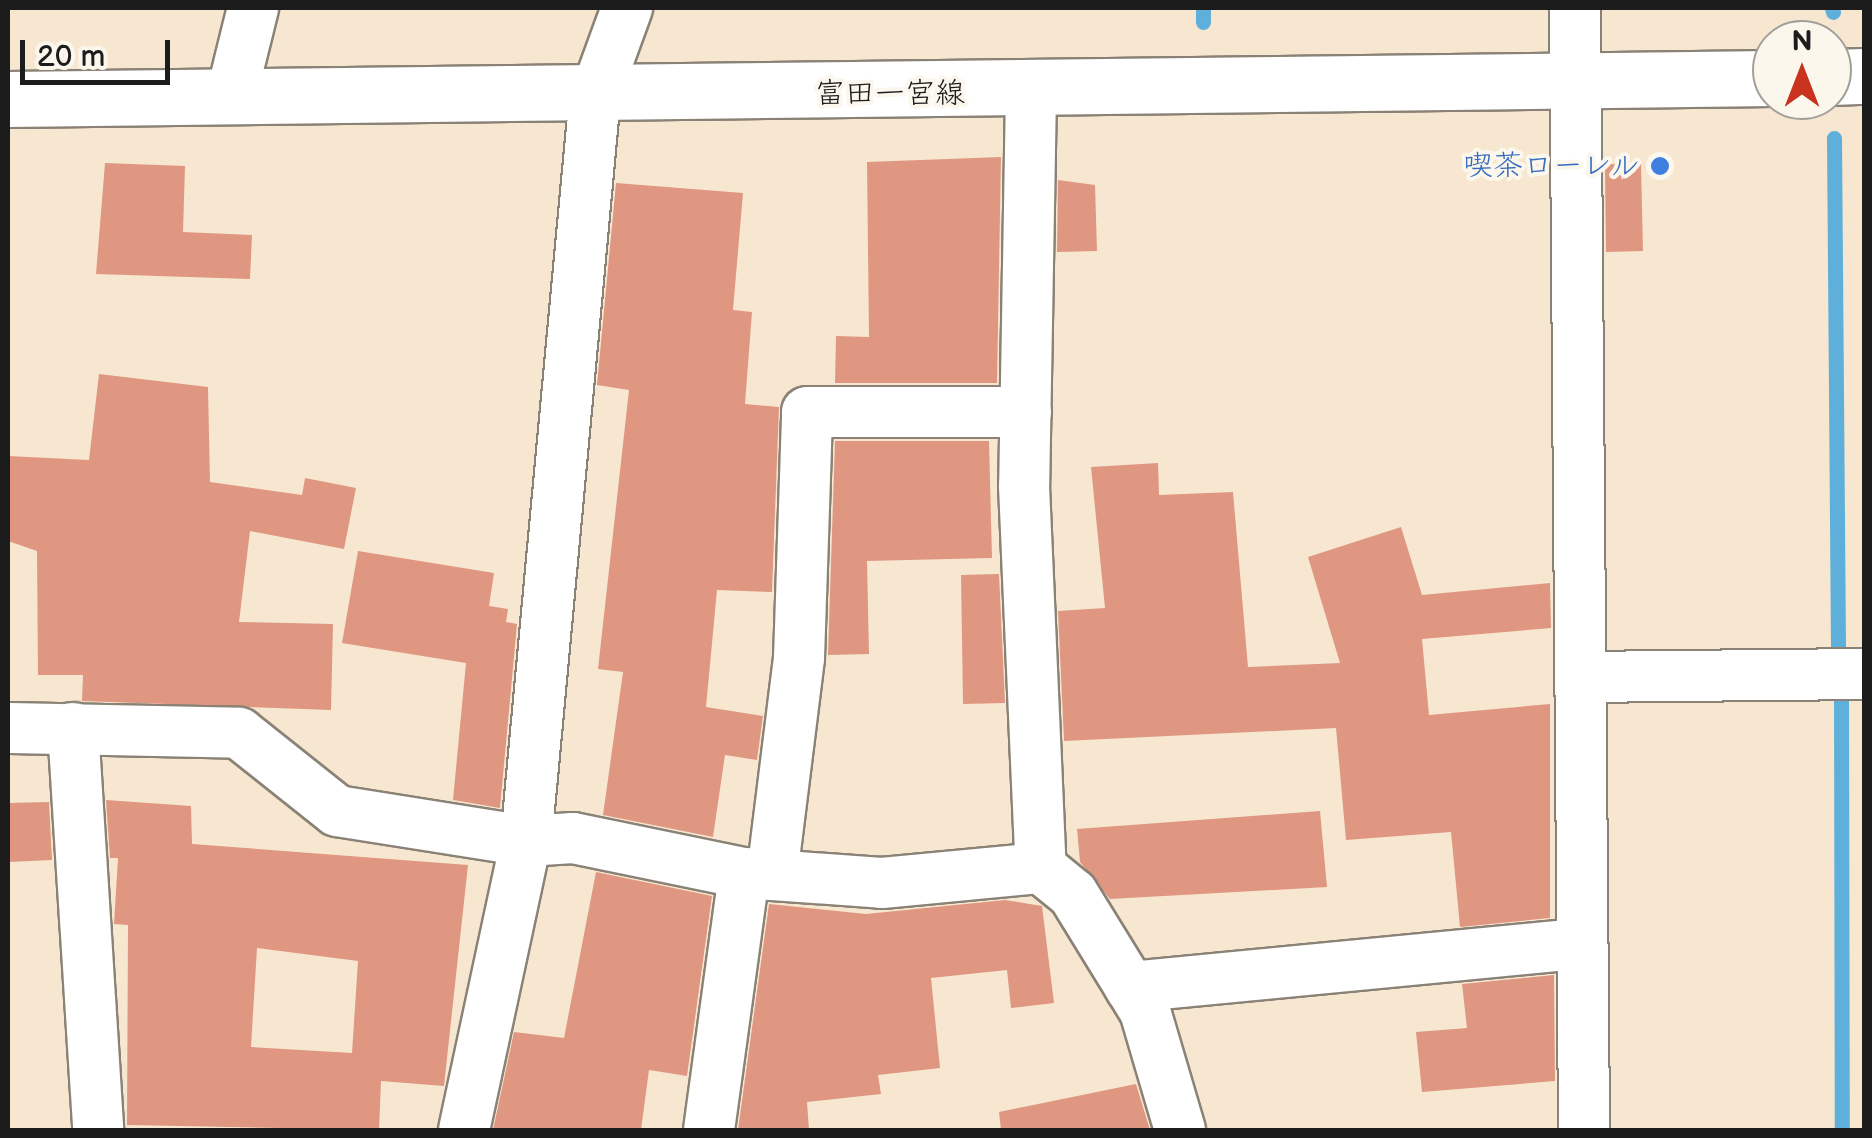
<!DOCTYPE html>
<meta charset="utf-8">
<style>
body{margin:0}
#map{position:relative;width:1872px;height:1138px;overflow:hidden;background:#f7e7d0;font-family:"Balsamiq Sans","Klee One",sans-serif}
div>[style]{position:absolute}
.stream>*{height:15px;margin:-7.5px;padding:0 7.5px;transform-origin:7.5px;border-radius:7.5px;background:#5eb0da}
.building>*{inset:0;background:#df9781}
.roads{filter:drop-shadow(2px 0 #8a8276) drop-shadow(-2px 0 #8a8276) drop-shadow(0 2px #8a8276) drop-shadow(0 -2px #8a8276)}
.minor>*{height:50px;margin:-25px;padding:0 25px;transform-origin:25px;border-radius:25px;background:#fff}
.secondary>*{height:55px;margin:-27.5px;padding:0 27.5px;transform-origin:27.5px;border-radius:27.5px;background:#fff}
.dots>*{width:28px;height:28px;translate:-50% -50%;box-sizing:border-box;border:5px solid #fbf7ec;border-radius:50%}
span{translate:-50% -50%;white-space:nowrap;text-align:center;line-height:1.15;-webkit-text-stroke:8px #fbf7ec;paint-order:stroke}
.street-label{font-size:30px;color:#1c1c1c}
.shop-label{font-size:30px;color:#366cbe}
.right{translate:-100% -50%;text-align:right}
.frame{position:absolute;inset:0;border:10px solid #1c1c1c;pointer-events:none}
.north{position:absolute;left:1752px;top:20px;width:100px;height:100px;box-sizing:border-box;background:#fbf7ec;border:2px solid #a29f99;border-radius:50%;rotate:0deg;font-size:28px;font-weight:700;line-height:40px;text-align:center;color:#1c1c1c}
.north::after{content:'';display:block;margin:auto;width:35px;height:45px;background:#c8321e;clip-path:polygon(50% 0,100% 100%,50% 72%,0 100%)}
.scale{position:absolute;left:20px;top:40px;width:150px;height:45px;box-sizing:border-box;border:5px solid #1c1c1c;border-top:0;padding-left:12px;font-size:30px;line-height:35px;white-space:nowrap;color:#1c1c1c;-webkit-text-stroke:8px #fbf7ec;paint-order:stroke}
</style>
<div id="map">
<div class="stream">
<div style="left:1203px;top:8px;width:14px;rotate:90deg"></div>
<div style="left:1832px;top:8px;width:4px;rotate:76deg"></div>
<div style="left:1834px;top:138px;width:511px;rotate:89.55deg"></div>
<div style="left:1841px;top:682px;width:448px;rotate:89.9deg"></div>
</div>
<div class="building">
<div style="clip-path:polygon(1001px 157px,997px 383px,835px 383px,836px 336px,869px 337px,867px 162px)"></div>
<div style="clip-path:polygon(105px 163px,185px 166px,183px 232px,252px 235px,250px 279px,96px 274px)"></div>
<div style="clip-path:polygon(1605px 164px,1641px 164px,1643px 251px,1606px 252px)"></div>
<div style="clip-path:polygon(1058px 180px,1095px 185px,1097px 251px,1057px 252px)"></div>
<div style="clip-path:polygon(616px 183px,743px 193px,733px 310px,752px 312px,745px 404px,779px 407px,772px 592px,717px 590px,706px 707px,763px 716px,757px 760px,725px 755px,713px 837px,603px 815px,623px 672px,598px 669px,629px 390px,597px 385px)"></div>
<div style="clip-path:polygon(99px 374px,208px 387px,210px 482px,302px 495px,305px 478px,356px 488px,344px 549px,250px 531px,239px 622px,333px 624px,331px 710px,82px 701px,83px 675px,38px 675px,37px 551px,8px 541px,8px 456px,89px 460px)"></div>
<div style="clip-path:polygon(835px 441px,989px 441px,992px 558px,867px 561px,869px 654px,828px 655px)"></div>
<div style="clip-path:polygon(1158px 463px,1159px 495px,1233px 492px,1248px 667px,1340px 663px,1308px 557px,1401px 527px,1422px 595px,1550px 583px,1551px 628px,1422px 639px,1429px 715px,1550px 704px,1550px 918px,1460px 927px,1451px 832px,1346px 840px,1336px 728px,1064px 741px,1058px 611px,1105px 608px,1091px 467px)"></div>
<div style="clip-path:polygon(358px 551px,494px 573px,489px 606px,508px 609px,506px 622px,517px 624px,500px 808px,453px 800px,466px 663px,342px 643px)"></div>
<div style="clip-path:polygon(999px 574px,1005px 703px,963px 704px,961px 575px)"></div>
<div style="clip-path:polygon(evenodd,106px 800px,191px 806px,192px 844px,468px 865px,444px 1086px,381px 1081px,379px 1130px,127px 1125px,128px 925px,114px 924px,118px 858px,110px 858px,106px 800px,257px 948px,358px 961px,352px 1053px,251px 1047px,257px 948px)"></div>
<div style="clip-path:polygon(49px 802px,52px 860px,8px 862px,8px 803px)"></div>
<div style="clip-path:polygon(1320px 811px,1327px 887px,1110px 899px,1080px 862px,1077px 829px)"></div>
<div style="clip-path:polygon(596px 872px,712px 896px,687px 1076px,649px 1070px,641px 1130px,493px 1130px,514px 1032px,564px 1038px)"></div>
<div style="clip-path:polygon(1005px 900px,1042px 906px,1054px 1003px,1011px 1008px,1007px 970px,931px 978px,940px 1068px,878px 1075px,881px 1094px,807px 1102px,809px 1130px,738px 1130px,769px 904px,866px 914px)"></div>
<div style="clip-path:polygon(1554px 975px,1555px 1081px,1422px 1092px,1416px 1032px,1467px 1028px,1462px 984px)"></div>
<div style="clip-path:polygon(1136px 1084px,1150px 1130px,1001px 1130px,999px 1112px)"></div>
</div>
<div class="roads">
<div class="minor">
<div style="left:1575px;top:8px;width:1122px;rotate:89.54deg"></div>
<div style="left:232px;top:93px;width:88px;rotate:-76.1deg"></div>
<div style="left:1031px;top:93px;width:393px;rotate:91deg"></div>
<div style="left:1024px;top:486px;width:382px;rotate:87.5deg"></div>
<div style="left:1041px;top:868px;width:41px;rotate:39.1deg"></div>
<div style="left:1073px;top:894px;width:137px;rotate:58.4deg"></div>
<div style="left:1145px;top:1011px;width:124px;rotate:73.6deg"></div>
<div style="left:1580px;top:677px;width:284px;rotate:-0.6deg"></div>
<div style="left:8px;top:728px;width:231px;rotate:1.2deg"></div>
<div style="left:239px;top:733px;width:125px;rotate:38.5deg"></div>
<div style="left:337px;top:811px;width:191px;rotate:9deg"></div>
<div style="left:526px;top:841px;width:47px;rotate:-3.7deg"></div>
<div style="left:573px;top:838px;width:175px;rotate:11.6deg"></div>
<div style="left:744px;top:873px;width:138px;rotate:4.1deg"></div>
<div style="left:882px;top:883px;width:160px;rotate:-5.4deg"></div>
<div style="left:73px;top:728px;width:403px;rotate:86.4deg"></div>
<div style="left:772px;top:875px;width:219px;rotate:-82.9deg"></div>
<div style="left:799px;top:658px;width:246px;rotate:-88.1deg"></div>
<div style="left:807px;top:412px;width:219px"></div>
<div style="left:1130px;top:987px;width:452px;rotate:-5.5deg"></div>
<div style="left:464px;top:1130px;width:296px;rotate:-77.9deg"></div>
<div style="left:526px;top:841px;width:748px;rotate:-84.71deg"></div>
<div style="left:595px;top:96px;width:94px;rotate:-70deg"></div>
<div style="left:709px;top:1130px;width:259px;rotate:-82.2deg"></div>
</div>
<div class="secondary">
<div style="left:1832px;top:77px;width:32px;rotate:-2deg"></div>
<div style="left:8px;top:99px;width:1764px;rotate:-0.68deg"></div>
</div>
</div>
<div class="dots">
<div style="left:1660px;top:166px;background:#3f7fe0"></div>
</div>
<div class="street-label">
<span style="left:890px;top:94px">富田一宮線</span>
</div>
<div class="shop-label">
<span class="right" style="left:1640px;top:166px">喫茶ローレル</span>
</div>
<div class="frame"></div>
<div class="north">N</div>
<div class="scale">20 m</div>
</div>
